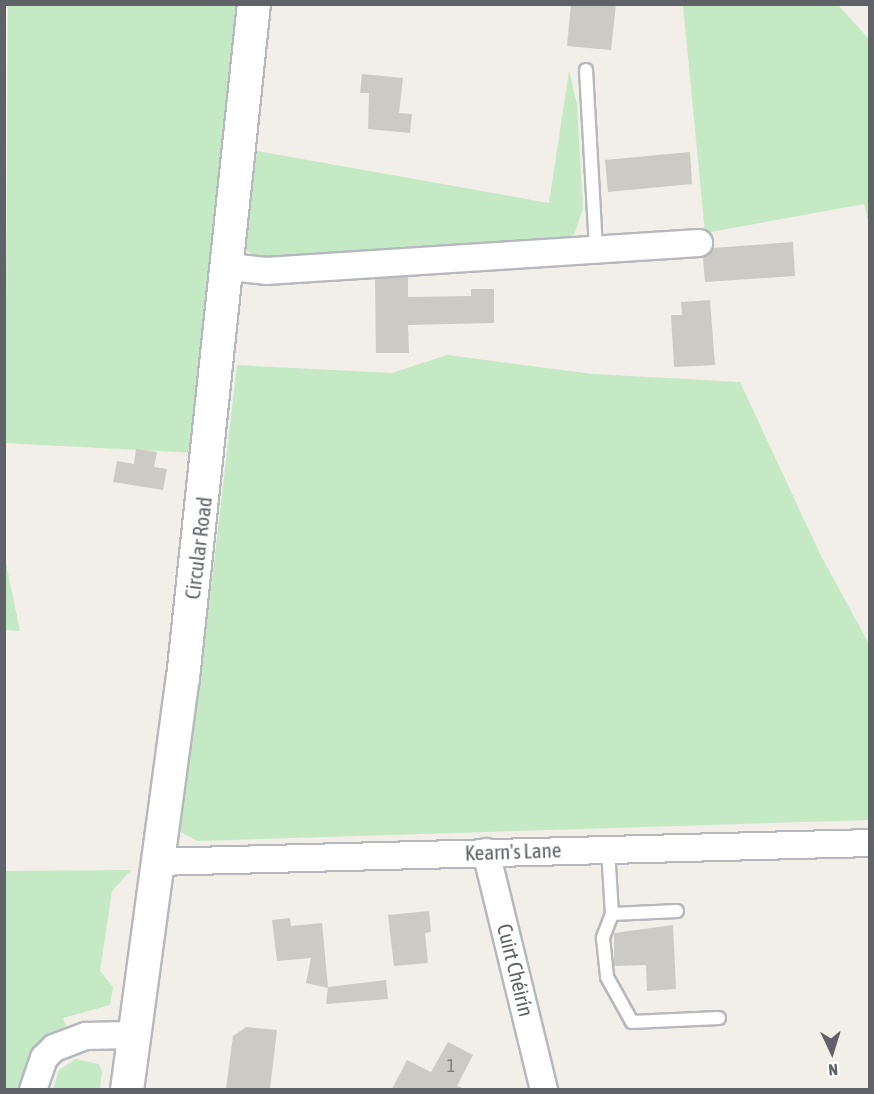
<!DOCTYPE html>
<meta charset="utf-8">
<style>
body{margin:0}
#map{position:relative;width:874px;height:1094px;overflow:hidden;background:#f1efe8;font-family:"Asap Condensed",sans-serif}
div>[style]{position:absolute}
.green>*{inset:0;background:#c5e8c5}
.building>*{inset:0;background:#cccac5}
.roads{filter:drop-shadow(2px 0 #b5b8bc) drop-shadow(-2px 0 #b5b8bc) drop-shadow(0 2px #b5b8bc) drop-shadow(0 -2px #b5b8bc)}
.service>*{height:12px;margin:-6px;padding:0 6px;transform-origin:6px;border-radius:6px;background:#fff}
.minor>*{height:26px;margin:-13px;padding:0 13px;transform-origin:13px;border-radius:13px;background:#fff}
.tertiary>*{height:32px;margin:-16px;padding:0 16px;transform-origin:16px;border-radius:16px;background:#fff}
span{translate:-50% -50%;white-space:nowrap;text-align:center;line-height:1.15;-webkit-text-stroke:5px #fff;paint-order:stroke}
.number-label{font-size:18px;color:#7a7d7f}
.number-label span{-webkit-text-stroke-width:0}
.street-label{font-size:21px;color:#5f6368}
.frame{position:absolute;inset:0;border:6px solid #5f6368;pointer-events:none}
.north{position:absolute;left:802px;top:1022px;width:60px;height:60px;-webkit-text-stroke:4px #fff;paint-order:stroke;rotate:176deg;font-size:16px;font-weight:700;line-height:24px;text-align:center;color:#5f6368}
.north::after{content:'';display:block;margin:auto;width:21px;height:27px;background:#5f6368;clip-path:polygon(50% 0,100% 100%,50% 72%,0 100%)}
</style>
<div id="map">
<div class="green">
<div style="clip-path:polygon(8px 5px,240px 5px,196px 453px,5px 443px)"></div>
<div style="clip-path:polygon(683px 5px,838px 5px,869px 39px,869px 225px,864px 204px,705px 233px)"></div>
<div style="clip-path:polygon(569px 71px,577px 104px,583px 209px,574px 235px,563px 241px,259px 261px,245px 249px,257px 151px,549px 203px)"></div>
<div style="clip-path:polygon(447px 355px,593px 374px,740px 382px,820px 554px,869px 644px,869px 820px,197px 841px,181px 832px,181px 802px,213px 572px,237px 365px,392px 373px)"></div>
<div style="clip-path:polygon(4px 559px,5px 559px,20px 631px,5px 630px)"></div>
<div style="clip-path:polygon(131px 870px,112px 891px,100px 971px,113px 987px,110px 1005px,63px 1018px,66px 1027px,51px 1032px,37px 1043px,22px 1089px,5px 1089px,4px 871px)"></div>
<div style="clip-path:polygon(76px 1059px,98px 1064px,102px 1071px,100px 1089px,53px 1089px,59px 1070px)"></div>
</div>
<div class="building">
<div style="clip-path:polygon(571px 4px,616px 4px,611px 50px,567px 46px)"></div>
<div style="clip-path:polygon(362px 74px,403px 78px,399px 113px,412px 114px,410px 133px,368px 129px,369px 93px,360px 93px)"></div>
<div style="clip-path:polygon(690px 152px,692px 184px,608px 192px,605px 160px)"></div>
<div style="clip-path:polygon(793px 242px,795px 276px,705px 282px,703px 257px,713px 248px)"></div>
<div style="clip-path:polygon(408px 277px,408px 297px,471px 296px,471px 289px,494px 289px,494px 323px,408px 325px,409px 353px,376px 353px,375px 279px)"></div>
<div style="clip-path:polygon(710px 300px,715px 365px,674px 367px,671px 315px,682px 315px,681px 302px)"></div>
<div style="clip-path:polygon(136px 449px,157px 452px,154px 467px,167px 469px,163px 490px,113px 482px,117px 461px,134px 464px)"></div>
<div style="clip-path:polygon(429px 911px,431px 932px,425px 933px,428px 963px,394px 966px,388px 915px)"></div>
<div style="clip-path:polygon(290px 918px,291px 926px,322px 923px,328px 987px,386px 980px,388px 999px,326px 1004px,328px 988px,306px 983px,311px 958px,277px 961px,272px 920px)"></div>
<div style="clip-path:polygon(673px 925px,676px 989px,647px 991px,646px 965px,614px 966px,614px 933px)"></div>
<div style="clip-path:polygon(246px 1027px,277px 1030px,270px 1089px,226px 1089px,233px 1036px)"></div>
<div style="clip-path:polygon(448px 1042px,473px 1055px,457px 1086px,465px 1089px,392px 1089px,407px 1060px,431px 1072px)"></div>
</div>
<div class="roads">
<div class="service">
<div style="left:586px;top:70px;width:180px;rotate:86.8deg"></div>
<div style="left:608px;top:849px;width:65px;rotate:86.5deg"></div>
<div style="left:612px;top:914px;width:26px;rotate:111deg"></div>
<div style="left:603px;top:938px;width:39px;rotate:84deg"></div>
<div style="left:607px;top:977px;width:51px;rotate:60.9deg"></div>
<div style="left:632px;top:1022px;width:87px;rotate:-2.6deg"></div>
<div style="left:612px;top:914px;width:65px;rotate:-2.6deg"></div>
</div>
<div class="minor">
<div style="left:229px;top:267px;width:37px;rotate:6deg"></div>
<div style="left:266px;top:271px;width:434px;rotate:-3.7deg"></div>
<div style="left:486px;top:852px;width:245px;rotate:76.3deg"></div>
<div style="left:156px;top:862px;width:714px;rotate:-1.52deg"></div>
<div style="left:33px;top:1090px;width:34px;rotate:-71deg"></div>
<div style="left:44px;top:1058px;width:14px;rotate:-45deg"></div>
<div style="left:54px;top:1048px;width:34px;rotate:-21deg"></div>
<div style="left:86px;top:1036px;width:46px;rotate:-1.2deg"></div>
</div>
<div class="tertiary">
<div style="left:127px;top:1090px;width:416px;rotate:-82.3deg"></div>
<div style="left:183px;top:678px;width:678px;rotate:-83.99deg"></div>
</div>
</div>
<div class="number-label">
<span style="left:451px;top:1066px">1</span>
</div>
<div class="street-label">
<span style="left:198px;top:548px;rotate:-83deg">Circular Road</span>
<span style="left:513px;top:851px;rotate:-2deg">Kearn's Lane</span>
<span style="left:516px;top:970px;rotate:76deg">Cuirt Chéirín</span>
</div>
<div class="frame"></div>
<div class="north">N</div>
</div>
